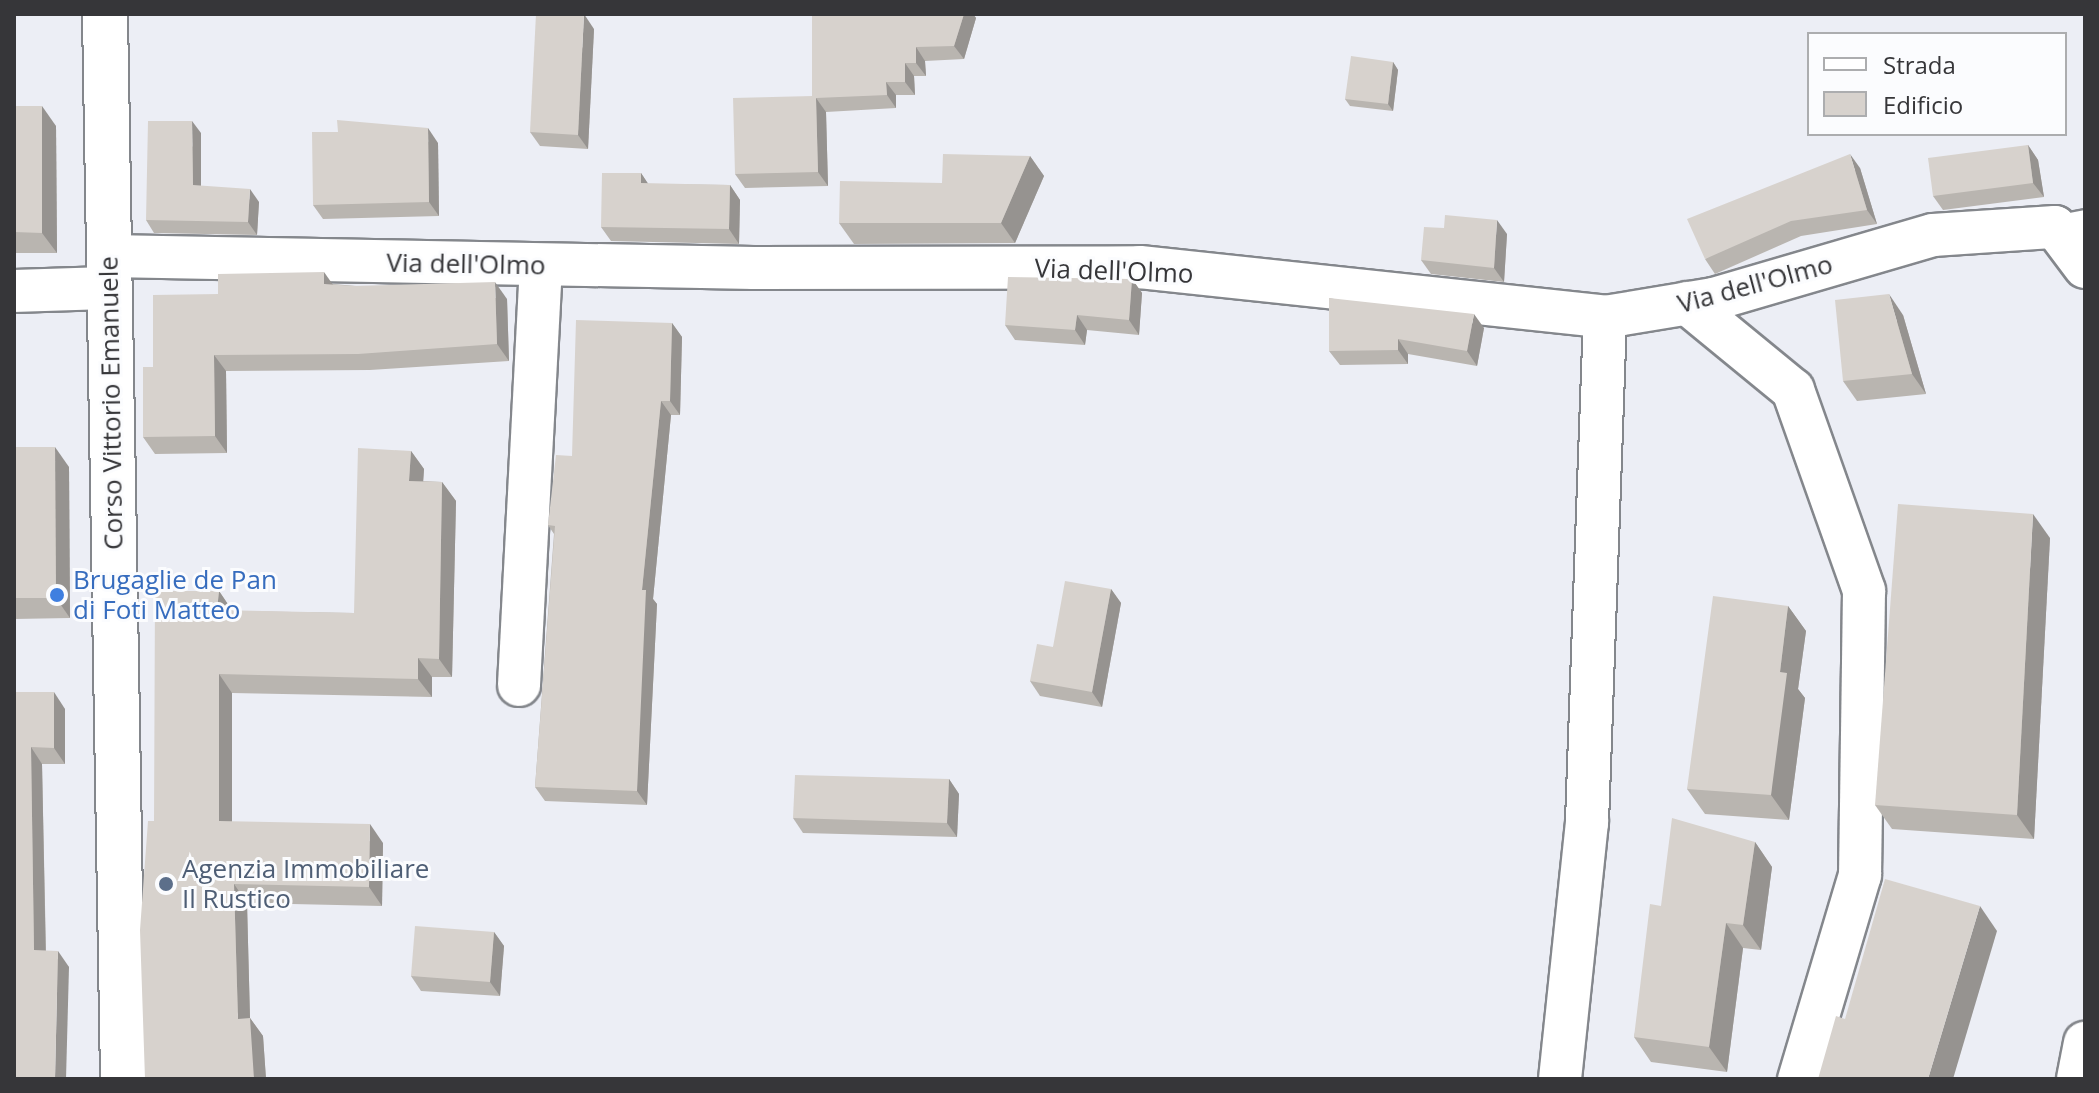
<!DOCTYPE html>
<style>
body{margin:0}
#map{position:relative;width:2099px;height:1093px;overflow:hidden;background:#eceef5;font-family:"Open Sans",sans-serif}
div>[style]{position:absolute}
.roads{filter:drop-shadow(2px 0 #84878c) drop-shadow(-2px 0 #84878c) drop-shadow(0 2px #84878c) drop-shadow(0 -2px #84878c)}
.lane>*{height:22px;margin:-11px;padding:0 11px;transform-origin:11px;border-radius:11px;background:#fff}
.street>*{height:42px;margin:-21px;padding:0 21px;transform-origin:21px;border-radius:21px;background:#fff}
.secondary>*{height:44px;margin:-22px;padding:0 22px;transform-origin:22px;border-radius:22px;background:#fff}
.wall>*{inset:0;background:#b9b5b0}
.shaded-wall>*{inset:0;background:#969390}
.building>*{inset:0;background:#d7d2cd}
.dots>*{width:22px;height:22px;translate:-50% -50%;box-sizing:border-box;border:4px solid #fbfcfe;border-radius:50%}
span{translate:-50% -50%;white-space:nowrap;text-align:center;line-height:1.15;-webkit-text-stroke:6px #fbfcfe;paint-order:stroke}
.street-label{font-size:26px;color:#363639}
.shop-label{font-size:26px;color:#366cbe}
.left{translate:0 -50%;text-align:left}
.service-label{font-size:26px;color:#4e5e75}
.frame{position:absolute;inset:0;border:16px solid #363639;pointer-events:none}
.legend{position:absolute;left:1807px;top:32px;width:260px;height:104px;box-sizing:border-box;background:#fbfcfe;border:2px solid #acadaf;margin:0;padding:10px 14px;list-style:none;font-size:24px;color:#363639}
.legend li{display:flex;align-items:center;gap:16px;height:40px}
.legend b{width:40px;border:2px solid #acadaf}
</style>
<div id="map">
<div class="roads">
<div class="lane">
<div style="left:2055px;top:227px;width:31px;rotate:-11deg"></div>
</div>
<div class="street">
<div style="left:109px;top:256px;width:645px;rotate:1.07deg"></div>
<div style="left:754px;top:268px;width:386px;rotate:-0.1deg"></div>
<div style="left:1140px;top:267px;width:468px;rotate:6.1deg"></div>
<div style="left:1605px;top:317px;width:110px;rotate:-9.4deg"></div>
<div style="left:1714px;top:299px;width:228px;rotate:-16.3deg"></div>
<div style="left:1933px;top:235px;width:122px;rotate:-3.8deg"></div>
<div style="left:2055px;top:227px;width:50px;rotate:53.1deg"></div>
<div style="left:14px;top:291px;width:95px;rotate:-1.8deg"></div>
<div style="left:1687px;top:303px;width:137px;rotate:39.4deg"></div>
<div style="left:1793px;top:390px;width:213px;rotate:70.5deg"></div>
<div style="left:1864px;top:591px;width:284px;rotate:90.8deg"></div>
<div style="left:1860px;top:875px;width:213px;rotate:106.6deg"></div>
<div style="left:519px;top:685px;width:420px;rotate:-87deg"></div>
<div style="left:1560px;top:1079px;width:258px;rotate:-84deg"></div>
<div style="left:1587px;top:822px;width:505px;rotate:-87.96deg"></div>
<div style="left:2078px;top:1079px;width:37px;rotate:-79deg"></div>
</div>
<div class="secondary">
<div style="left:105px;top:14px;width:1065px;rotate:89.03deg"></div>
</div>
</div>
<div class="wall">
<div style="clip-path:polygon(812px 14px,973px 14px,976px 18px,964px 59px,925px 61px,926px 76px,914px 76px,915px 95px,896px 95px,896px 108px,826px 112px,828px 186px,745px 188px,735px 174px,812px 96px)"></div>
<div style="clip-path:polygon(594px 29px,588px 149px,540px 146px,530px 132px)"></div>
<div style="clip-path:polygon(1393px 62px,1398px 70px,1393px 111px,1350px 106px,1345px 99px)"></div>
<div style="clip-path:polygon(14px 106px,56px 126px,57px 253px,14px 253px)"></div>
<div style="clip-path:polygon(338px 132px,438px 143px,439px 216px,323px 219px,313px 205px)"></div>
<div style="clip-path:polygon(201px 133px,201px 186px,259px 202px,257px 235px,154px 233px,146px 220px)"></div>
<div style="clip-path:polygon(2028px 145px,2038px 160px,2044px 197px,1943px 210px,1933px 196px)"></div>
<div style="clip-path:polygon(1030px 156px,1044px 176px,1015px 243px,854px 244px,839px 223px)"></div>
<div style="clip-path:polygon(1860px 168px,1877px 224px,1801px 236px,1715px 274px,1705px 259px)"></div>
<div style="clip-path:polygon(641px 173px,648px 184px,730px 185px,740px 200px,739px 244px,611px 241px,601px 227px)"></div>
<div style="clip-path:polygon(1507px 234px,1504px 282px,1431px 274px,1421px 260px)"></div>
<div style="clip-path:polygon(1132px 279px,1142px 293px,1139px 335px,1087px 330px,1085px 345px,1015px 340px,1005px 325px)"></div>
<div style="clip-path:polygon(333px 284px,507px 299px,509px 361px,370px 370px,226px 371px,227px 453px,155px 454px,143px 437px,153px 367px,218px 294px)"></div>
<div style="clip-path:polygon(1329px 298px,1484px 328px,1477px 366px,1408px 354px,1408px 364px,1340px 365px,1329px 351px)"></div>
<div style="clip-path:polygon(1903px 315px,1926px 394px,1857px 401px,1843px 381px)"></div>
<div style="clip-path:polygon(672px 323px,682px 337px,680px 415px,671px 415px,653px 599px,657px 604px,647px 805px,545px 801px,535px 787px,554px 534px,548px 525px)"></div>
<div style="clip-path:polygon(14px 447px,69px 467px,70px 618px,14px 619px)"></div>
<div style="clip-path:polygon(411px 451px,424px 469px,423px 481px,442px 482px,456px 501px,452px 677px,432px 677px,432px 697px,232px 693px,232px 822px,383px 843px,382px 906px,247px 903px,250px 1018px,263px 1036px,266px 1079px,154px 821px,219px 591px,232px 611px,354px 613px)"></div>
<div style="clip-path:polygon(2050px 538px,2034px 839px,1892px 829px,1875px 805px)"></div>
<div style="clip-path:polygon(1111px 589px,1121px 603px,1102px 707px,1040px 696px,1030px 681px,1053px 647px)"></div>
<div style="clip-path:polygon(1788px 606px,1806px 631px,1798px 689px,1805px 698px,1789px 820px,1705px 814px,1687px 789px)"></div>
<div style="clip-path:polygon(14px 692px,65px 709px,65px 764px,42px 764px,46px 951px,69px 967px,14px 1079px)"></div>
<div style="clip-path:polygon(949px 779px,959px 794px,957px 837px,803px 833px,793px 818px)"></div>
<div style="clip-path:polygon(1755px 842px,1772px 867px,1761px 950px,1743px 948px,1727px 1072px,1651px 1062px,1634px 1037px,1661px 906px)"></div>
<div style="clip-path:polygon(494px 932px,504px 946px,500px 996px,421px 991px,411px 976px)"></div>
</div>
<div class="shaded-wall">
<div style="clip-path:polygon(584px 14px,594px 29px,588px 149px,578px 135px)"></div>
<div style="clip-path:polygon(964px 14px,973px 14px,976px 18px,964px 59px,954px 46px)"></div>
<div style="clip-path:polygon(916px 47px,925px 61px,926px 76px,916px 63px)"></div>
<div style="clip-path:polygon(1393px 62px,1398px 70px,1393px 111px,1388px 104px)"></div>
<div style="clip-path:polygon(905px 63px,914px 76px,915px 95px,905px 82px)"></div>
<div style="clip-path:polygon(886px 82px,896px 95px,896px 108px,887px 95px)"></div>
<div style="clip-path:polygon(816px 98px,826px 112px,828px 186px,818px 172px)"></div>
<div style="clip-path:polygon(42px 106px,56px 126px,57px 253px,42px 233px)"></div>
<div style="clip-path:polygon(192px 121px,201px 133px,201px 198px,193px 185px)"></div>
<div style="clip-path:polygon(428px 128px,438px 143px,439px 216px,429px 202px)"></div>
<div style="clip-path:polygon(2028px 145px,2038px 160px,2044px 197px,2033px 183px)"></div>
<div style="clip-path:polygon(1850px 154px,1860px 168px,1877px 224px,1867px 210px)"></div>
<div style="clip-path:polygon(1030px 156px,1044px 176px,1015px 243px,1001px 223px)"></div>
<div style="clip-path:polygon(641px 173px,651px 188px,641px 183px)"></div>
<div style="clip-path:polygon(730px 185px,740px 200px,739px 244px,729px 229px)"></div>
<div style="clip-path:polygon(250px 189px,259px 202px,257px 235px,248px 222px)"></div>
<div style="clip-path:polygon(1497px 220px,1507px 234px,1504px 282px,1494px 268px)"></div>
<div style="clip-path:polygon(324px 272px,336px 289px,324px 284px)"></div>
<div style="clip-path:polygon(1132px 279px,1142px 293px,1139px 335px,1129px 320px)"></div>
<div style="clip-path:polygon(495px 282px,507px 299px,509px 361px,497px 344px)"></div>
<div style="clip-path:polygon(1889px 294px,1903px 315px,1926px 394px,1912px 374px)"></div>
<div style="clip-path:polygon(1474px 314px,1484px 328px,1477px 366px,1467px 351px)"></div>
<div style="clip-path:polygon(1077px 315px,1087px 330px,1085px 345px,1075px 330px)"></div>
<div style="clip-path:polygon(672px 323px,682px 337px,680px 415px,670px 401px)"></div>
<div style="clip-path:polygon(1398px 339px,1408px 354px,1408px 364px,1398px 350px)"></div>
<div style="clip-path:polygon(214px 355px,226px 371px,227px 453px,215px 436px)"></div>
<div style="clip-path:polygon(661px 401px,671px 415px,653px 599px,657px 604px,647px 805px,637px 791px,642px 590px)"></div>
<div style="clip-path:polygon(55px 447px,69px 467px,70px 618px,56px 598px)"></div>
<div style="clip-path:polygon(411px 451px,424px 469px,422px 500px,409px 481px)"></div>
<div style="clip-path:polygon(442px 482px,456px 501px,452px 677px,439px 659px)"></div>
<div style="clip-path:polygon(2033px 514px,2050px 538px,2034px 839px,2017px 815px)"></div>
<div style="clip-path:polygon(1111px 589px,1121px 603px,1102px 707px,1092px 692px)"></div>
<div style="clip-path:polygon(219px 591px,232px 610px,231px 629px,217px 610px)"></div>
<div style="clip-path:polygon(1788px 606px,1806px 631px,1798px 689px,1805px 698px,1789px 820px,1771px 795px,1780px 672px)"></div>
<div style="clip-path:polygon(418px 658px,432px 677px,432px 697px,418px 679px)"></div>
<div style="clip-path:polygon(219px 674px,232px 693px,232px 840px,219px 821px)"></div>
<div style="clip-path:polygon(54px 692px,65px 709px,65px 764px,54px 748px)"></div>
<div style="clip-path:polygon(31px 747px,42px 764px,46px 967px,34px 950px)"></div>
<div style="clip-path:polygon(949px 779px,959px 794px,957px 837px,947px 823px)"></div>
<div style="clip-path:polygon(370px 824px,383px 843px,382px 906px,369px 887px)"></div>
<div style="clip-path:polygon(1755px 842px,1772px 867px,1761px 950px,1743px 925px)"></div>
<div style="clip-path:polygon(234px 884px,247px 903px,250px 1018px,263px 1036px,266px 1079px,254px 1079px,238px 1019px)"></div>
<div style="clip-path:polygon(1980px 906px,1997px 931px,1953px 1079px,1928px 1079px)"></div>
<div style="clip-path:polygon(1726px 923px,1743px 948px,1727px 1072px,1709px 1047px)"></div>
<div style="clip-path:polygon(494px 932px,504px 946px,500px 996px,490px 982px)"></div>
<div style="clip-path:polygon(58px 951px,69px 967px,66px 1079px,55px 1079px)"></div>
</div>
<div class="building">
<div style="clip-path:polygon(536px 14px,584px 14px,578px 135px,530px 132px)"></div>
<div style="clip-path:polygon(812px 14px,964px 14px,954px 46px,916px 47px,916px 63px,905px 63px,905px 82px,886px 82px,887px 95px,816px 98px,818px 172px,735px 174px,733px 98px,812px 96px)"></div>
<div style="clip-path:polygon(1351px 56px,1393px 62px,1388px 104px,1345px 99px)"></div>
<div style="clip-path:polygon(14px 106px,42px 106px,42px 233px,14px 232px)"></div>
<div style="clip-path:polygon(337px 120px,428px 128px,429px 202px,313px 205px,312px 132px,338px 132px)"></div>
<div style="clip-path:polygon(148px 121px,192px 121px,193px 185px,250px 189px,248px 222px,146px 220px)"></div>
<div style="clip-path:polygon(2028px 145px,2033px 183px,1933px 196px,1928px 158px)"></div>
<div style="clip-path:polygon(943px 154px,1030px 156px,1001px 223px,839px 223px,840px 181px,942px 183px)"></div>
<div style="clip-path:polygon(1850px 154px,1867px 210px,1791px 221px,1705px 259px,1687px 219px)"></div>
<div style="clip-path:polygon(602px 173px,641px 173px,641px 183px,730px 185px,729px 229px,601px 227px)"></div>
<div style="clip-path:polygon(1445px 215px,1497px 220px,1494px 268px,1421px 260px,1424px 227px,1444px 228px)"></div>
<div style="clip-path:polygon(324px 272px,324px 284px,354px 286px,495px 282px,497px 344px,358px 354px,214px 355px,215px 436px,143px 437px,143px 367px,153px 367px,153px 295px,218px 294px,218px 274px)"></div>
<div style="clip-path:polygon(1008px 277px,1132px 279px,1129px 320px,1077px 315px,1075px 330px,1005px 325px)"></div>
<div style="clip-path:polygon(1889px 294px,1912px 374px,1843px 381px,1835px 300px)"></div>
<div style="clip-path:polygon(1329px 298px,1474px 314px,1467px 351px,1398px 339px,1398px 350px,1329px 351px)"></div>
<div style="clip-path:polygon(576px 320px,672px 323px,670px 401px,661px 401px,642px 590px,646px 590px,637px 791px,535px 787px,555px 526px,548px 525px,556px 455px,572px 456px)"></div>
<div style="clip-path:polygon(14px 447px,55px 447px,56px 598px,14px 598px)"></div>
<div style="clip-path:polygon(358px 448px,411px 451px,409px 481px,442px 482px,439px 659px,418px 658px,418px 679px,219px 674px,219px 821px,370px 824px,369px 887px,234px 884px,238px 1019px,250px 1018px,254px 1079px,145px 1079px,140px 930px,148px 821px,154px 821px,155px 591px,219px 591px,217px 610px,354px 613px)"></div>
<div style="clip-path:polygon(1898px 504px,2033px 514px,2017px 815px,1875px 805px)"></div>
<div style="clip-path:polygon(1065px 581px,1111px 589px,1092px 692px,1030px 681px,1037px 644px,1053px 647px)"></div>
<div style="clip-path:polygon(1713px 596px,1788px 606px,1780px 672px,1787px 673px,1771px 795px,1687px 789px)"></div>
<div style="clip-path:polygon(14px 692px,54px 692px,54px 748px,31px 747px,34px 950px,58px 951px,55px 1079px,14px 1079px)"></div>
<div style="clip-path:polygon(795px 775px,949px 779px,947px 823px,793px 818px)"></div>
<div style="clip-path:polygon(1672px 818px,1755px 842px,1743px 925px,1726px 923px,1709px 1047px,1634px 1037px,1650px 904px,1661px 906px)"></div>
<div style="clip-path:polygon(1885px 879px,1980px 906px,1928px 1079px,1818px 1079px,1836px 1016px,1845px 1019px)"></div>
<div style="clip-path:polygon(415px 926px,494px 932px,490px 982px,411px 976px)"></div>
</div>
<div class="dots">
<div style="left:57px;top:595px;background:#3f7fe0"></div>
<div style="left:166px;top:884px;background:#5c6f8a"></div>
</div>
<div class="street-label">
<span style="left:466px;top:264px;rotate:1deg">Via dell'Olmo</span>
<span style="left:1114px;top:271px;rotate:2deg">Via dell'Olmo</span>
<span style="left:1755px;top:284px;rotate:-15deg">Via dell'Olmo</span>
<span style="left:111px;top:403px;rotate:-91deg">Corso Vittorio Emanuele</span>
</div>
<div class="shop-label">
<span class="left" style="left:73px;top:595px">Brugaglie de Pan<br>di Foti Matteo</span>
</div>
<div class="service-label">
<span class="left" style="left:182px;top:884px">Agenzia Immobiliare<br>Il Rustico</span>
</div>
<div class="frame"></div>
<ul class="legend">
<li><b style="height:10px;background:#fff"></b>Strada</li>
<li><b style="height:22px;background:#d7d2cd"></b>Edificio</li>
</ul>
</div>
